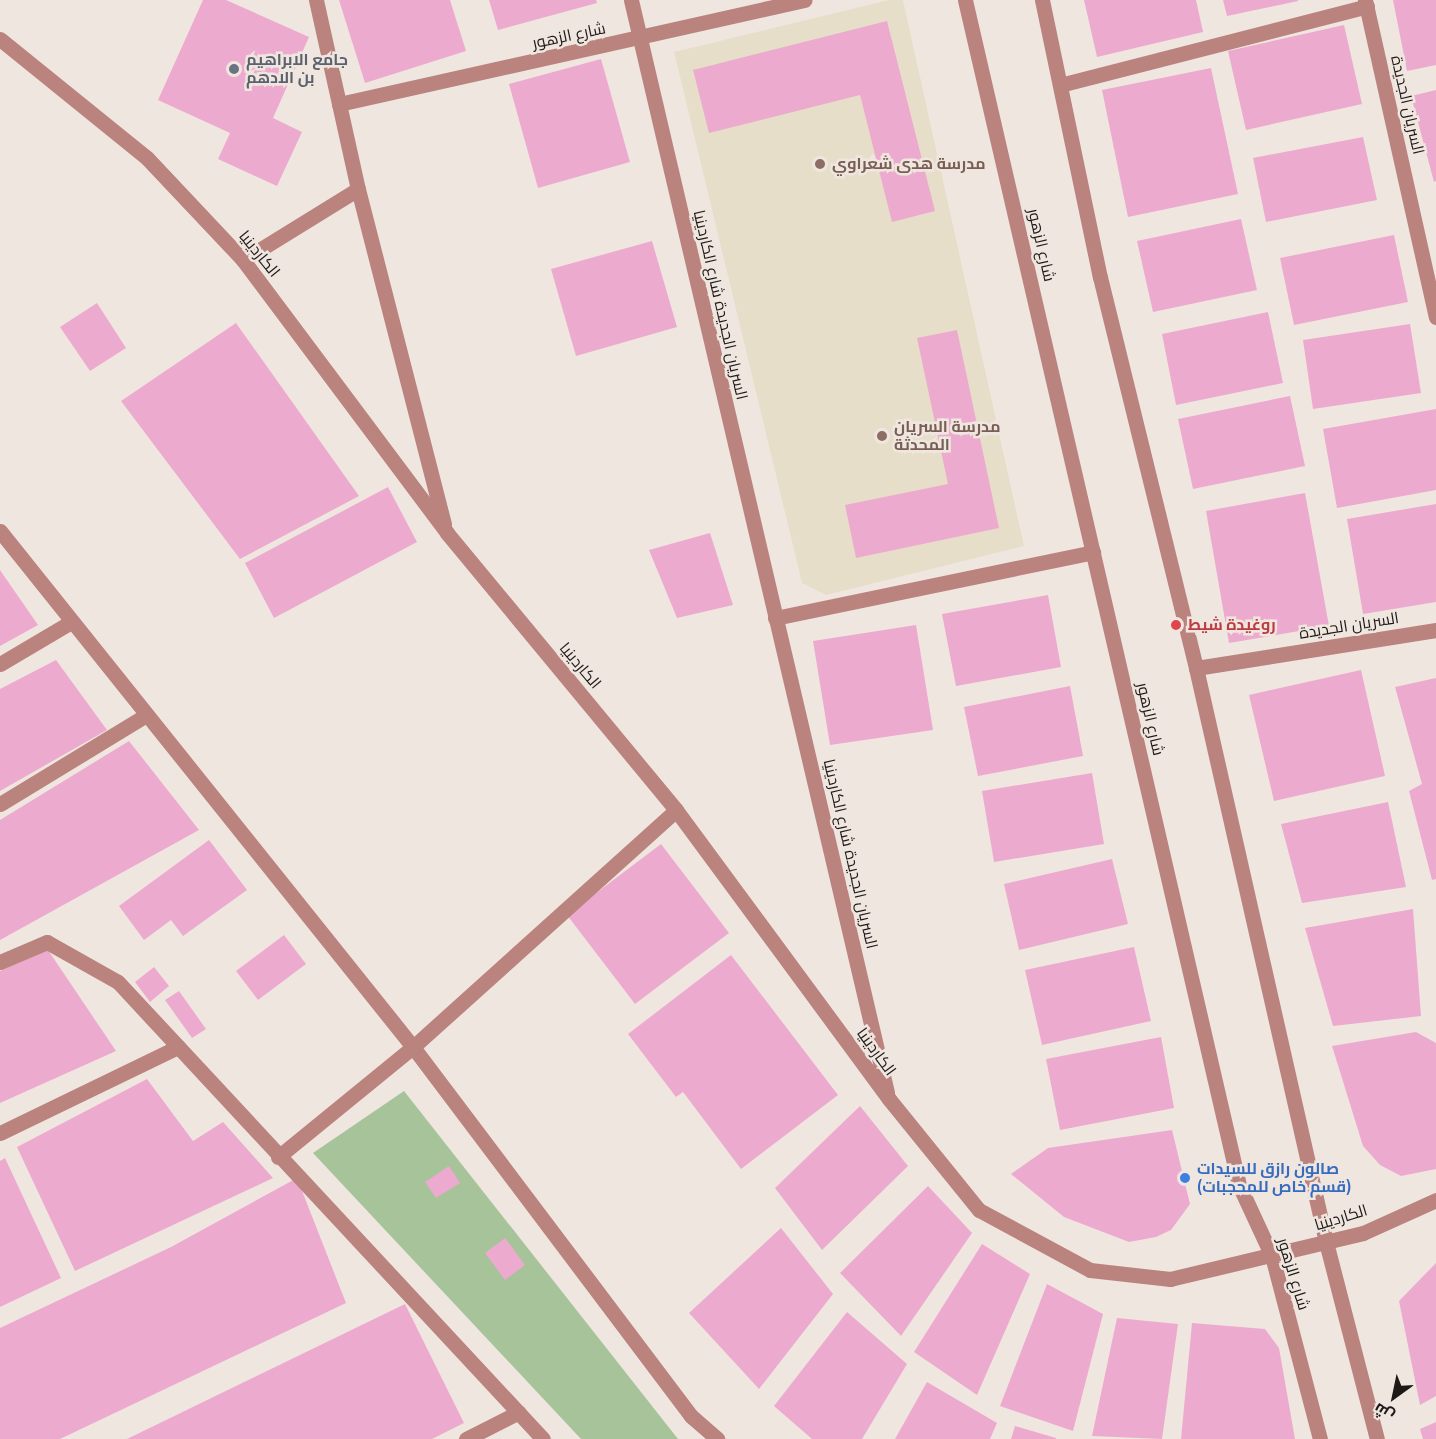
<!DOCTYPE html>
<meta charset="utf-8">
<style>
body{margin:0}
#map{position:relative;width:1436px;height:1439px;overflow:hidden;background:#f0e6e0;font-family:"Public Sans",Cairo,sans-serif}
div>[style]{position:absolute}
.education>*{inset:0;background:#e7dec9}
.green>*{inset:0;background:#a6c39a}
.building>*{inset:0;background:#edaacf}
.minor>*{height:15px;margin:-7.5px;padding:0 7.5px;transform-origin:7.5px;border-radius:7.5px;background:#ba837e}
.tertiary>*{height:15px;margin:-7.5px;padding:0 7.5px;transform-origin:7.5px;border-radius:7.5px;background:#ba837e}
.dots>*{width:16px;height:16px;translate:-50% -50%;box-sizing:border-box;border:3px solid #f0e6e0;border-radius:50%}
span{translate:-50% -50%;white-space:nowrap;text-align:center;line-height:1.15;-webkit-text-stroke:5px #f0e6e0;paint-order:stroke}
.street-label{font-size:16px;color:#1d1917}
.worship-label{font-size:16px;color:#5b616d;font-weight:700}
.left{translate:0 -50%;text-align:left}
.education-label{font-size:16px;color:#785e54;font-weight:700}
.health-label{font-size:16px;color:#be3a42;font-weight:700}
.shop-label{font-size:16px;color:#366cbe;font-weight:700}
.north{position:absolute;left:1364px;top:1367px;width:60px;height:60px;-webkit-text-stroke:4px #f0e6e0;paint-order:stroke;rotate:213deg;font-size:16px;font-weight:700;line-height:24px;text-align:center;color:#1d1917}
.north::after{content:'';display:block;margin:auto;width:21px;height:27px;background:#1d1917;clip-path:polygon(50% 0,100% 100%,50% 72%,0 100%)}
</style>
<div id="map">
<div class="education">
<div style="clip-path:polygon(889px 0,903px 0,1024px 546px,826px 595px,802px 583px,674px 52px)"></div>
</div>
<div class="green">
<div style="clip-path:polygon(404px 1091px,678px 1439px,581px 1439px,313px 1153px)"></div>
</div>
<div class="building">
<div style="clip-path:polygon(203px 0,226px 0,309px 37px,273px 118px,302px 132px,277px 186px,218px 159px,230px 133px,158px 100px)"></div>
<div style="clip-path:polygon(339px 0,450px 0,466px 51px,365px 83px)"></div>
<div style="clip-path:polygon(489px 0,596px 0,597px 3px,498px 30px)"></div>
<div style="clip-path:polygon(1084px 0,1196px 0,1203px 32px,1097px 57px)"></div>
<div style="clip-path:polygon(1223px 0,1298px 0,1298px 1px,1227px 16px)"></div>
<div style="clip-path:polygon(1393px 0,1436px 0,1436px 65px,1407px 71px)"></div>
<div style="clip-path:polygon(887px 21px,935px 211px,892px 222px,860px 95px,709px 133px,693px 70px)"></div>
<div style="clip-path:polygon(1344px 25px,1362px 104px,1246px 130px,1228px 51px)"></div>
<div style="clip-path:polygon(601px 59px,630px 162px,538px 188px,509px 84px)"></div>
<div style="clip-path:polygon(1211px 68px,1238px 194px,1128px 217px,1102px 90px)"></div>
<div style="clip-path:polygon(1436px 90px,1436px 181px,1434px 182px,1411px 96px)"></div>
<div style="clip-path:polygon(1363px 137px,1377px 200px,1266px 222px,1253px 158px)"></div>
<div style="clip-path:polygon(1241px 219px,1257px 290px,1153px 312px,1137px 241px)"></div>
<div style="clip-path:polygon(1394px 235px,1408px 302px,1294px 325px,1280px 258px)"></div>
<div style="clip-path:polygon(652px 241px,677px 327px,576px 356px,551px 269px)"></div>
<div style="clip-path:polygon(97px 303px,126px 348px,90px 371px,60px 327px)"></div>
<div style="clip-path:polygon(1268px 312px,1283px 383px,1176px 405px,1162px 334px)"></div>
<div style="clip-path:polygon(236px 323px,359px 496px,240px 559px,121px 401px)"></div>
<div style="clip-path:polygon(1410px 324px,1421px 393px,1313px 409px,1303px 340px)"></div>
<div style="clip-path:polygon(957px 330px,999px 528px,856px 558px,845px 505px,948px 484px,917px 338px)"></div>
<div style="clip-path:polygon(1290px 396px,1305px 466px,1193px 489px,1178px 419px)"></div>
<div style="clip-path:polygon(1436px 409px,1436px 490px,1337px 508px,1323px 429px)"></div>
<div style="clip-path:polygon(388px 487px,417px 542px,274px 618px,245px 563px)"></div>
<div style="clip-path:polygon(1305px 493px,1329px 626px,1229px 643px,1206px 511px)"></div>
<div style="clip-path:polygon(1436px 504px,1436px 602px,1363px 614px,1347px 519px)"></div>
<div style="clip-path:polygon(710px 533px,733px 605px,677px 618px,649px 550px)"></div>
<div style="clip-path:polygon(0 570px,38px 625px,0 646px)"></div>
<div style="clip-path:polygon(1048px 595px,1061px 667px,956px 686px,942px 614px)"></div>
<div style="clip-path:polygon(916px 625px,933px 730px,830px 745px,813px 641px)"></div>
<div style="clip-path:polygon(56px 660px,107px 730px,0 791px,0 689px)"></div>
<div style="clip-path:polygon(1361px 670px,1385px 776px,1274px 801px,1249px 695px)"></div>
<div style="clip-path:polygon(1436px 678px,1436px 879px,1432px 880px,1409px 791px,1422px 784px,1395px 687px)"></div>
<div style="clip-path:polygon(1070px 686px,1083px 756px,978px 776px,964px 707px)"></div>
<div style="clip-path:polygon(129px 741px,199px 830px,0 940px,0 820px)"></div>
<div style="clip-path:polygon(1092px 773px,1104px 844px,994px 862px,982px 791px)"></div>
<div style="clip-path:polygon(1388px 802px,1406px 887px,1302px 903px,1281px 824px)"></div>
<div style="clip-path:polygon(209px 840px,247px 890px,183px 936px,171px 920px,144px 940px,119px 906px)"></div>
<div style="clip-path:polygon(661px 844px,729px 933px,635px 1004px,567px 915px)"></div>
<div style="clip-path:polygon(1112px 859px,1128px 924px,1019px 950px,1004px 884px)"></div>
<div style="clip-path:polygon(1413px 909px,1421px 1016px,1333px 1026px,1305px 928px)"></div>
<div style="clip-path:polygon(284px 935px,306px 964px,258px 1000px,236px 971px)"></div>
<div style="clip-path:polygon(1134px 947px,1151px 1021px,1042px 1045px,1025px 970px)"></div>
<div style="clip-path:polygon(48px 950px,116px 1051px,0 1103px,0 971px)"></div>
<div style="clip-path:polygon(731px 955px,838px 1095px,741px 1169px,683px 1092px,676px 1097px,628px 1034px)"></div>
<div style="clip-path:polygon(154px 967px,169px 986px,150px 1002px,135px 982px)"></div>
<div style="clip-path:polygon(179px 991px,206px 1029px,192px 1038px,165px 1000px)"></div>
<div style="clip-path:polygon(1416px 1032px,1436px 1043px,1436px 1169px,1401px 1176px,1380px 1165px,1363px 1146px,1332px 1046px)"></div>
<div style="clip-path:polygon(1161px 1037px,1174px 1108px,1060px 1130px,1046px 1059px)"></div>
<div style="clip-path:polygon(147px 1079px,193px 1141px,223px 1122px,273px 1178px,75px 1271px,17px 1147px)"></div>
<div style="clip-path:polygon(860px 1106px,908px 1166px,822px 1250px,775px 1188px)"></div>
<div style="clip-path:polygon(1172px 1130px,1190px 1204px,1171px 1230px,1156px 1237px,1129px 1242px,1064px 1217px,1011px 1174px,1048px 1148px)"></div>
<div style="clip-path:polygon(5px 1158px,61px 1278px,0 1307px,0 1161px)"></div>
<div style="clip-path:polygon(449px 1166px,460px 1183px,436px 1198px,425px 1182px)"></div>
<div style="clip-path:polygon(297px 1178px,346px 1303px,60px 1439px,0 1439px,0 1328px,171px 1247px)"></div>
<div style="clip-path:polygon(928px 1186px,972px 1233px,901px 1336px,840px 1273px)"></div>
<div style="clip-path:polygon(781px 1228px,833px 1294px,759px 1389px,689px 1313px)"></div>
<div style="clip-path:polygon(505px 1238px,525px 1265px,505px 1280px,485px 1253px)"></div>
<div style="clip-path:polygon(982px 1244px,1030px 1274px,977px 1395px,914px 1352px)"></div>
<div style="clip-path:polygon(1436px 1263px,1436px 1396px,1420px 1405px,1399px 1301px)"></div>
<div style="clip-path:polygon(1047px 1284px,1103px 1314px,1073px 1431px,1000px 1406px)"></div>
<div style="clip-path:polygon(405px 1304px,464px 1423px,432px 1439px,127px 1439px)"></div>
<div style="clip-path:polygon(847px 1312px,907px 1364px,862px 1439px,812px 1439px,774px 1406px)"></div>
<div style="clip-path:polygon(1117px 1318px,1178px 1324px,1162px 1439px,1092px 1436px)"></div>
<div style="clip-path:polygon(1192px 1323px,1265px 1329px,1279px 1348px,1295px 1439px,1181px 1439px)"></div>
<div style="clip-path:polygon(927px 1382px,997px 1423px,990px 1439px,895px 1439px)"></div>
<div style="clip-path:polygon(1436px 1422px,1436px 1439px,1423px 1439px,1420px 1429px)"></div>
<div style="clip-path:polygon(1015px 1426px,1056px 1438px,1056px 1439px,1011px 1439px)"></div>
</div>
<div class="minor">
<div style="left:316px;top:0;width:194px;rotate:77.5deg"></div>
<div style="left:358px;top:189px;width:346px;rotate:75.6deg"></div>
<div style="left:631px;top:0;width:1122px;rotate:76.81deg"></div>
<div style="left:1365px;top:0;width:325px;rotate:77.4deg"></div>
<div style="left:0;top:39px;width:189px;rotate:39deg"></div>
<div style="left:147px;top:158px;width:140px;rotate:46.7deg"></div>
<div style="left:243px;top:260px;width:341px;rotate:53.2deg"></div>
<div style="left:447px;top:533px;width:359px;rotate:50.4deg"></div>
<div style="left:676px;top:810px;width:359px;rotate:53.6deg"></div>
<div style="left:889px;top:1099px;width:143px;rotate:51deg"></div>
<div style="left:979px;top:1210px;width:126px;rotate:28.4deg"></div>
<div style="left:1090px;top:1270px;width:81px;rotate:6.4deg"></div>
<div style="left:1170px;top:1279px;width:198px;rotate:-13.4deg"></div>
<div style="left:1363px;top:1233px;width:80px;rotate:-24.3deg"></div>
<div style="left:1060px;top:85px;width:317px;rotate:-14.4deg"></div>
<div style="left:339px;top:104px;width:477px;rotate:-12.6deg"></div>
<div style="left:243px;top:260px;width:135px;rotate:-31.7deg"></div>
<div style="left:0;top:531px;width:661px;rotate:51.33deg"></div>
<div style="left:413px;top:1047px;width:462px;rotate:53deg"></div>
<div style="left:691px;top:1416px;width:35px;rotate:41deg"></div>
<div style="left:775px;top:618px;width:325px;rotate:-11.7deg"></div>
<div style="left:0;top:664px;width:82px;rotate:-30.6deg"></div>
<div style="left:1196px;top:668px;width:243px;rotate:-9deg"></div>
<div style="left:0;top:804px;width:170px;rotate:-31.3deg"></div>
<div style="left:0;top:962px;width:51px;rotate:-23.1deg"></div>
<div style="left:47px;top:942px;width:81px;rotate:29.4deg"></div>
<div style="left:118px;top:982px;width:624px;rotate:47.08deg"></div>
<div style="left:0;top:1133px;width:198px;rotate:-25.8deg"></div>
<div style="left:278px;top:1157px;width:174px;rotate:-39.2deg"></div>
<div style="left:413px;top:1047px;width:354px;rotate:-42deg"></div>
<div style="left:466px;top:1439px;width:59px;rotate:-27deg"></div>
</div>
<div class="tertiary">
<div style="left:965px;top:0;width:1216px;rotate:76.98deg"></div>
<div style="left:1239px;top:1185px;width:78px;rotate:65.1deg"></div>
<div style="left:1272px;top:1256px;width:189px;rotate:75.3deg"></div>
<div style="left:1042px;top:0;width:283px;rotate:78.2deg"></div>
<div style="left:1100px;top:277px;width:403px;rotate:76.2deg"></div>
<div style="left:1196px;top:668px;width:589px;rotate:77.24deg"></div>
<div style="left:1326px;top:1242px;width:203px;rotate:75.5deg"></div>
</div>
<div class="dots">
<div style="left:234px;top:69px;background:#6b7280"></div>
<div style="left:820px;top:164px;background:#8d6e63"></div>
<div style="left:882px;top:436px;background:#8d6e63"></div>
<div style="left:1176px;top:625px;background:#e0444e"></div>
<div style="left:1185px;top:1178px;background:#3f7fe0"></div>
</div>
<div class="street-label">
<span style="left:569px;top:36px;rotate:-12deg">شارع الزهور</span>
<span style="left:1407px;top:105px;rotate:77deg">السريان الجديدة</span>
<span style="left:1041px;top:245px;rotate:77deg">شارع الزهور</span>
<span style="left:259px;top:254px;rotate:51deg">الكاردينيا</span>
<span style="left:720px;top:305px;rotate:77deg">السريان الجديدة شارع الكاردينيا</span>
<span style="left:1349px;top:626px;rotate:-9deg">السريان الجديدة</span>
<span style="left:580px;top:666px;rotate:50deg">الكاردينيا</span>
<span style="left:1150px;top:719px;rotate:77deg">شارع الزهور</span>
<span style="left:850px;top:854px;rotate:77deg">السريان الجديدة شارع الكاردينيا</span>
<span style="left:876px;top:1052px;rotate:54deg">الكاردينيا</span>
<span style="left:1341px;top:1218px;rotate:-17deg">الكاردينيا</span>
<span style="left:1293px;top:1274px;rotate:73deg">شارع الزهور</span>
</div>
<div class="worship-label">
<span class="left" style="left:246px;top:69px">جامع الابراهيم<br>بن الادهم</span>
</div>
<div class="education-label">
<span class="left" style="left:832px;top:164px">مدرسة هدى شعراوي</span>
<span class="left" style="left:894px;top:436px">مدرسة السريان<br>المحدثة</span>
</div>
<div class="health-label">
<span class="left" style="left:1188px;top:625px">روغيدة شيط</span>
</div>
<div class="shop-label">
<span class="left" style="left:1197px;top:1178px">صالون رازق للسيدات<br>(قسم خاص للمحجبات)</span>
</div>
<div class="north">ش</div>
</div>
